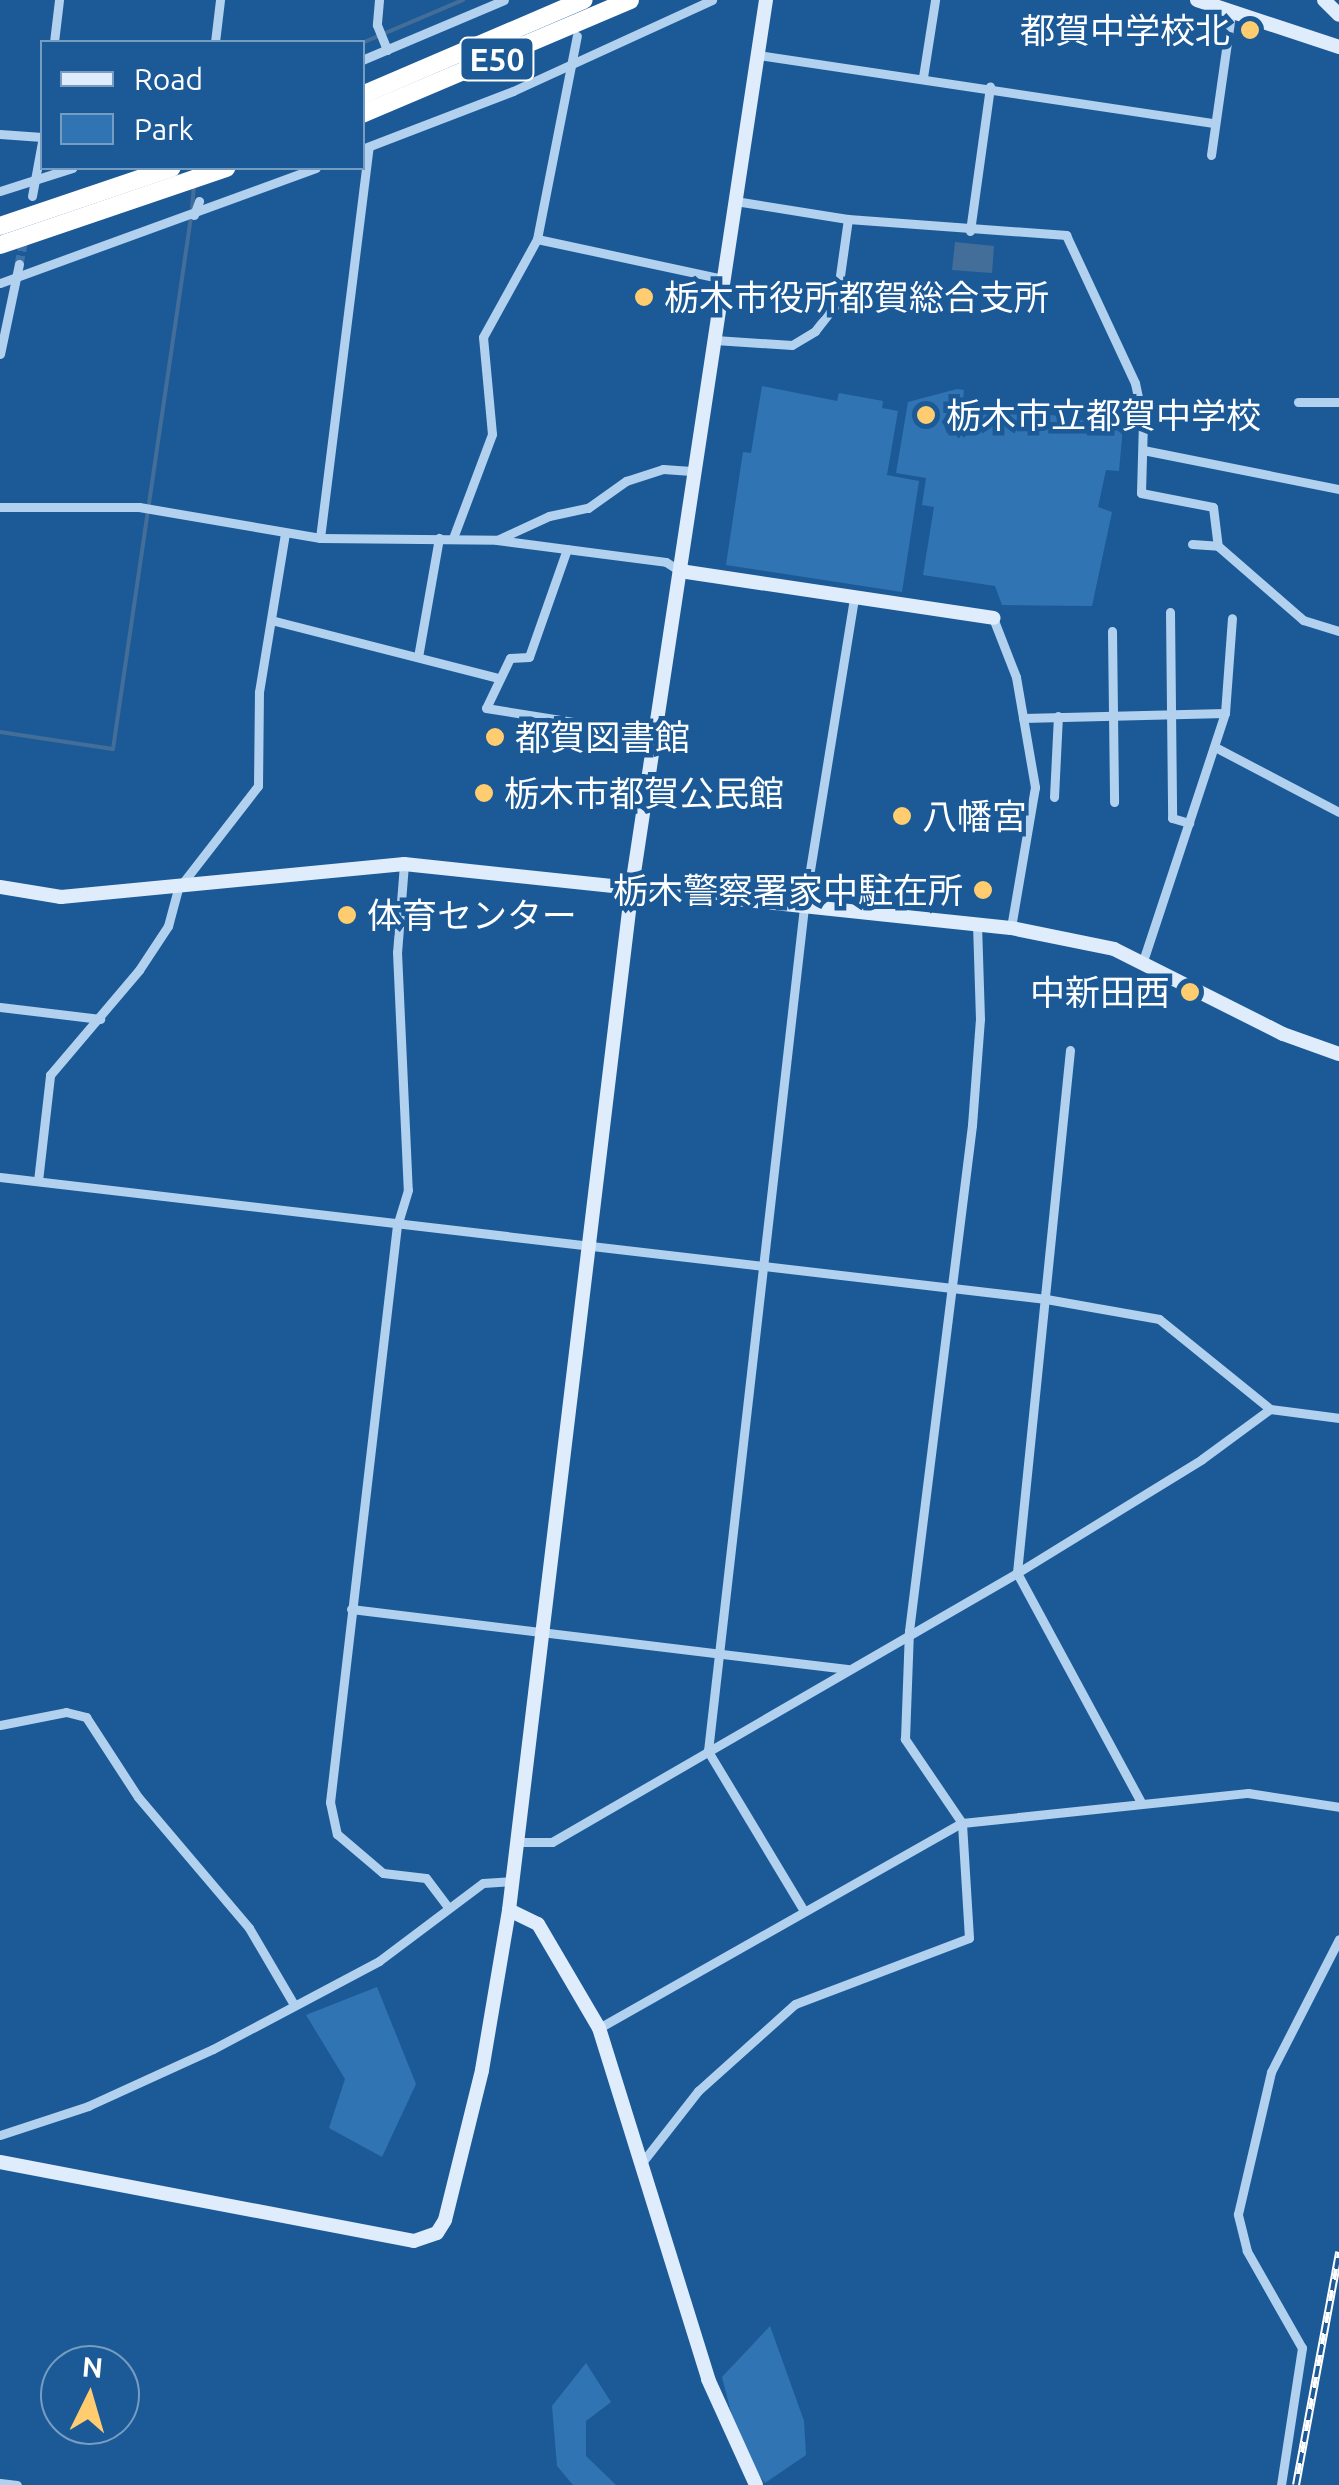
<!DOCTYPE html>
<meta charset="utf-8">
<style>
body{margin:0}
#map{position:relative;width:1339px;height:2485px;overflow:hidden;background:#1c5a97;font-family:Ubuntu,"Noto Sans JP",sans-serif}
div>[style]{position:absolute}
.green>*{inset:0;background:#3174b4}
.water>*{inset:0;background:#436e99}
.stream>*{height:4px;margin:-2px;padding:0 2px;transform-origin:2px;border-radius:2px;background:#436e99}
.street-tunnel>*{height:9px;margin-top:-4.5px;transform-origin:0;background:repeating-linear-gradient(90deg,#3e73a7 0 9px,transparent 0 13.5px)}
.street>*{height:9px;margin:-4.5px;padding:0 4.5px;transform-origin:4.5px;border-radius:4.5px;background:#b1d1ef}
.secondary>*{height:14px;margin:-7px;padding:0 7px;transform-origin:7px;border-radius:7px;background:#deecfb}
.highway>*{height:18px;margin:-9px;padding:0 9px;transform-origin:9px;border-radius:9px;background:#fff}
.rail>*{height:8px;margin-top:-4px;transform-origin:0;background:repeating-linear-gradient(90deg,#1c5a97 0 11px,#fff 0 22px);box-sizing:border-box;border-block:2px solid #fff}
.dots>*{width:28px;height:28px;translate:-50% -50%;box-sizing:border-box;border:5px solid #1c5a97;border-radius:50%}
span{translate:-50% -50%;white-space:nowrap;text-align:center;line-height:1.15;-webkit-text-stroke:9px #1c5a97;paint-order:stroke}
.shield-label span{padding:2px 8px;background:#1c5a97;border:2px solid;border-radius:8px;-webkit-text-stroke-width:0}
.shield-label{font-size:32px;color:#fff;font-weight:700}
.poi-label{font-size:35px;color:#fff}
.right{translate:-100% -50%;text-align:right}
.left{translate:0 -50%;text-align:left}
.legend{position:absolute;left:40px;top:40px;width:325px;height:130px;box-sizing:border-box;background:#1c5a97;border:2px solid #779cc1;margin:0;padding:12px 18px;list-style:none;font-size:30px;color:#fff}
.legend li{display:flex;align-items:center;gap:20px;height:50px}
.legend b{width:50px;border:2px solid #779cc1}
.north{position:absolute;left:40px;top:2345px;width:100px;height:100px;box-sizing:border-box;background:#1c5a97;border:2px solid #779cc1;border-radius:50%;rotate:5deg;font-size:28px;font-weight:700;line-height:40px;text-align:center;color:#fff}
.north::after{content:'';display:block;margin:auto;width:35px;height:45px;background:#ffcc6f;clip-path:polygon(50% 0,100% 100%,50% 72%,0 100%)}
</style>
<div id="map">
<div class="green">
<div style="clip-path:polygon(762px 386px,837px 401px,839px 393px,883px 401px,882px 408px,898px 411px,887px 475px,919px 481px,902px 592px,726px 565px,743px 452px,751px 453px)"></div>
<div style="clip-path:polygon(957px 389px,964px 390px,963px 400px,1123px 427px,1119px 471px,1106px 470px,1098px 507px,1112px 512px,1092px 606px,1002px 605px,995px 586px,923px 575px,934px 507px,922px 505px,926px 478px,896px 473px,908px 402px)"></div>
<div style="clip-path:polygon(377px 1987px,416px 2084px,382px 2157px,329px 2128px,345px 2079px,306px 2015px)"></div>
<div style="clip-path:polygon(770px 2326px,804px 2421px,806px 2455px,765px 2483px,741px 2451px,722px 2377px)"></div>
<div style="clip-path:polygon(586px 2363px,611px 2402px,586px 2421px,586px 2456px,616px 2485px,573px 2485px,557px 2466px,552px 2406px)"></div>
</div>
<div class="water">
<div style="clip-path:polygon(955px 242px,994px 246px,992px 273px,952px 270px)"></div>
</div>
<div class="stream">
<div style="left:362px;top:43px;width:110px;rotate:-23.1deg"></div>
<div style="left:192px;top:208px;width:21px;rotate:-85deg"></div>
<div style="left:0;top:732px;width:114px;rotate:8.6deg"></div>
<div style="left:113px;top:749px;width:538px;rotate:-81.66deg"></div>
</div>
<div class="street-tunnel">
<div style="left:19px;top:264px;width:26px;rotate:-79deg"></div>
</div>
<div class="street">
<div style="left:379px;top:0;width:25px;rotate:95deg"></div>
<div style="left:377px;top:25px;width:27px;rotate:68deg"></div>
<div style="left:54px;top:42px;width:42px;rotate:-83.2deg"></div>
<div style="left:215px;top:42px;width:42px;rotate:-83.2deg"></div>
<div style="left:758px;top:55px;width:459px;rotate:8.5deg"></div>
<div style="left:362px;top:60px;width:154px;rotate:-22.9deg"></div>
<div style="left:923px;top:77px;width:78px;rotate:-81.1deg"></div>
<div style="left:0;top:134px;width:42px;rotate:4.1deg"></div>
<div style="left:362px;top:149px;width:162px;rotate:-21deg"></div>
<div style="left:513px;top:91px;width:219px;rotate:-24.6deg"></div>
<div style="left:1211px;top:155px;width:141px;rotate:-81.9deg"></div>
<div style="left:0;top:191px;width:76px;rotate:-17.7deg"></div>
<div style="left:32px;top:196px;width:55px;rotate:-79.5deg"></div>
<div style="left:735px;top:201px;width:114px;rotate:9.1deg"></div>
<div style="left:848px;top:219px;width:219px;rotate:4.2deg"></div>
<div style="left:1066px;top:235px;width:163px;rotate:65deg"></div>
<div style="left:1135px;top:383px;width:39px;rotate:78deg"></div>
<div style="left:1143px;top:421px;width:72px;rotate:91.6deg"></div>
<div style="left:1141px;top:493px;width:73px;rotate:11deg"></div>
<div style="left:1213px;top:507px;width:39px;rotate:83deg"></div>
<div style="left:194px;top:215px;width:15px;rotate:-70deg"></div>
<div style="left:970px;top:231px;width:146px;rotate:-82.1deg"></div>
<div style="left:537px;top:239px;width:191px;rotate:12.1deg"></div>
<div style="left:0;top:283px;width:336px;rotate:-20deg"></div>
<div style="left:715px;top:340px;width:77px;rotate:3.7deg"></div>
<div style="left:792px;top:345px;width:27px;rotate:-31deg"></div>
<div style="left:815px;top:331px;width:34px;rotate:-52deg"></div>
<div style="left:836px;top:304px;width:86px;rotate:-82deg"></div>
<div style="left:0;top:354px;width:92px;rotate:-78.1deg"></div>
<div style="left:1298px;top:402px;width:41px"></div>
<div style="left:1143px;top:450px;width:200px;rotate:11.3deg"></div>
<div style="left:0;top:507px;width:139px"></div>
<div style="left:139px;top:507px;width:184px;rotate:9.7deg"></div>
<div style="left:320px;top:538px;width:177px;rotate:0.6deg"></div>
<div style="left:497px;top:540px;width:170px;rotate:7.4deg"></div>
<div style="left:666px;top:562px;width:17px;rotate:33deg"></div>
<div style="left:320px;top:538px;width:394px;rotate:-82.9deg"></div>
<div style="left:453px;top:538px;width:111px;rotate:-69.4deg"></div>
<div style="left:492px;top:434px;width:97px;rotate:-95.3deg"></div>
<div style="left:483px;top:337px;width:112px;rotate:-61.1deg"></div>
<div style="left:537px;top:239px;width:207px;rotate:-78.9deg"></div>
<div style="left:497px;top:540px;width:57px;rotate:-24.8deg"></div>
<div style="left:549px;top:516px;width:40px;rotate:-12deg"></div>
<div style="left:588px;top:508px;width:47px;rotate:-35.4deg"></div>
<div style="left:626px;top:481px;width:39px;rotate:-18deg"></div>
<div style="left:663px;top:469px;width:32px;rotate:4deg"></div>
<div style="left:1192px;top:544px;width:26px;rotate:4deg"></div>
<div style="left:1218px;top:546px;width:113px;rotate:41deg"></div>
<div style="left:1303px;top:620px;width:38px;rotate:17deg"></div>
<div style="left:567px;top:549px;width:114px;rotate:109.4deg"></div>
<div style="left:529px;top:657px;width:19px;rotate:177deg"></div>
<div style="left:510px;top:658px;width:55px;rotate:115.6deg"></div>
<div style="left:486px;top:708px;width:171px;rotate:9.1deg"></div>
<div style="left:1170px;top:612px;width:206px;rotate:89.4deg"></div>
<div style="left:1172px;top:818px;width:18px;rotate:16deg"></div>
<div style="left:993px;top:618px;width:63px;rotate:68.7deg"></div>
<div style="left:1016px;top:677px;width:112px;rotate:80.2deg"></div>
<div style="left:1035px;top:787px;width:143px;rotate:99.7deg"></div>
<div style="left:271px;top:620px;width:235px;rotate:14.3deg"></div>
<div style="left:1112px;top:631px;width:171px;rotate:89.3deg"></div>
<div style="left:418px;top:657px;width:121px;rotate:-80deg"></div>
<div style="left:1023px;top:718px;width:202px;rotate:-1.4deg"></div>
<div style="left:1215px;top:747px;width:140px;rotate:27.7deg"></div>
<div style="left:1054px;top:797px;width:81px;rotate:-87.2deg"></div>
<div style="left:404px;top:864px;width:88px;rotate:94.5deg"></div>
<div style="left:397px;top:952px;width:238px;rotate:87.4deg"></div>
<div style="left:408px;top:1190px;width:37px;rotate:107deg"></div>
<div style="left:397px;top:1225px;width:581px;rotate:96.62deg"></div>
<div style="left:330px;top:1802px;width:33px;rotate:78deg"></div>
<div style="left:337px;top:1834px;width:60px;rotate:40.3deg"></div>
<div style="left:383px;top:1873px;width:43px;rotate:6.6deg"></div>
<div style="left:426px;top:1878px;width:34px;rotate:53deg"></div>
<div style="left:1143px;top:961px;width:261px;rotate:-71.7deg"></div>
<div style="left:1225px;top:713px;width:95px;rotate:-85.8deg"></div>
<div style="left:0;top:1007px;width:101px;rotate:6.8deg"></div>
<div style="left:1070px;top:1050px;width:526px;rotate:95.79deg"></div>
<div style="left:1017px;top:1573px;width:260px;rotate:61.6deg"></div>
<div style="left:0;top:1177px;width:1053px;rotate:6.65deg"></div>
<div style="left:1046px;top:1299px;width:115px;rotate:10deg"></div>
<div style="left:1159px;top:1319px;width:143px;rotate:39deg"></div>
<div style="left:1270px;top:1409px;width:70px;rotate:7.4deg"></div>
<div style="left:38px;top:1181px;width:107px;rotate:-83.5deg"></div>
<div style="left:50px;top:1075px;width:138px;rotate:-49.7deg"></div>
<div style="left:139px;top:970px;width:53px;rotate:-56.6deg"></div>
<div style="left:168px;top:926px;width:38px;rotate:-75deg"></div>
<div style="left:178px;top:889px;width:130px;rotate:-52.2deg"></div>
<div style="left:258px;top:786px;width:94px;rotate:-89.4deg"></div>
<div style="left:259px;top:692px;width:160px;rotate:-80.7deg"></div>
<div style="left:351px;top:1609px;width:500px;rotate:6.9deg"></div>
<div style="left:0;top:1725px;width:67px;rotate:-11.1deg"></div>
<div style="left:66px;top:1712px;width:21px;rotate:14deg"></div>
<div style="left:86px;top:1717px;width:95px;rotate:57deg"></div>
<div style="left:138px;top:1797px;width:172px;rotate:49.7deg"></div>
<div style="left:249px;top:1928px;width:87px;rotate:59.6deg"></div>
<div style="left:517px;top:1842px;width:35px"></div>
<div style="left:552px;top:1842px;width:537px;rotate:-30.05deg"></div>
<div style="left:1017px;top:1573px;width:217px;rotate:-31.6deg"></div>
<div style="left:1202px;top:1459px;width:84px;rotate:-36.3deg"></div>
<div style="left:804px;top:1911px;width:187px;rotate:-121deg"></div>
<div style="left:708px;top:1751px;width:849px;rotate:-83.51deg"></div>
<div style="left:804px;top:907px;width:313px;rotate:-80.8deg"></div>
<div style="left:599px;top:2028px;width:417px;rotate:-29.5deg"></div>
<div style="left:962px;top:1823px;width:288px;rotate:-6deg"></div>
<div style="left:1248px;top:1793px;width:92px;rotate:8.7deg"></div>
<div style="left:0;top:2135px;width:93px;rotate:-18.2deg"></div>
<div style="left:88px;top:2106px;width:137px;rotate:-24.5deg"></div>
<div style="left:213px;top:2049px;width:188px;rotate:-27.9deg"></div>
<div style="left:379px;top:1961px;width:130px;rotate:-36.9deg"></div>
<div style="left:483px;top:1883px;width:29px;rotate:-4deg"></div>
<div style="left:644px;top:2160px;width:88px;rotate:-52deg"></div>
<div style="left:698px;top:2091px;width:130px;rotate:-41.9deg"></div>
<div style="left:795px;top:2004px;width:186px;rotate:-20.8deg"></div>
<div style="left:969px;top:1938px;width:115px;rotate:-93.5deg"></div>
<div style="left:962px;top:1823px;width:102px;rotate:-124.2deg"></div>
<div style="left:905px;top:1739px;width:108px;rotate:-87.9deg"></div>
<div style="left:909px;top:1631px;width:510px;rotate:-82.9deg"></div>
<div style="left:972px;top:1125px;width:106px;rotate:-85.7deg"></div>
<div style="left:980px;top:1019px;width:95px;rotate:-91.8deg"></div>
<div style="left:0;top:2483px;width:17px;rotate:7deg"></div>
<div style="left:1281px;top:2485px;width:139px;rotate:-81.3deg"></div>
<div style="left:1302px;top:2348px;width:112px;rotate:-119.6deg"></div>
<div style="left:1247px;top:2251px;width:38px;rotate:-104deg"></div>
<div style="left:1238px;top:2214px;width:146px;rotate:-76.9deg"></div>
<div style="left:1271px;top:2072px;width:149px;rotate:-62.9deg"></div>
</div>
<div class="secondary">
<div style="left:1197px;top:0;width:150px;rotate:18.3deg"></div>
<div style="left:1324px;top:0;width:21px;rotate:45deg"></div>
<div style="left:680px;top:571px;width:317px;rotate:8.5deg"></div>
<div style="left:0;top:887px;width:62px;rotate:9.3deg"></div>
<div style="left:61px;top:897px;width:345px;rotate:-5.5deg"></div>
<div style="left:404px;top:864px;width:610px;rotate:6.02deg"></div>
<div style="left:1011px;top:928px;width:105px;rotate:11.5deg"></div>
<div style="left:1114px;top:949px;width:189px;rotate:26.7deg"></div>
<div style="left:1283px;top:1034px;width:59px;rotate:19.7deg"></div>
<div style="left:509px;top:1910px;width:32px;rotate:26deg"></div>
<div style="left:538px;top:1924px;width:121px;rotate:59.6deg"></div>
<div style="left:599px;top:2028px;width:368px;rotate:72.7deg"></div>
<div style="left:708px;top:2379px;width:116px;rotate:65.6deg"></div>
<div style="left:0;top:2162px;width:421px;rotate:10.8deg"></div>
<div style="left:414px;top:2241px;width:24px;rotate:-19deg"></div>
<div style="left:437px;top:2233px;width:15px;rotate:-58deg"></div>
<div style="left:445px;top:2220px;width:154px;rotate:-76.1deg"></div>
<div style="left:482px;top:2070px;width:162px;rotate:-80.4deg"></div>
<div style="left:509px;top:1910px;width:1031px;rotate:-83.15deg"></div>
<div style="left:632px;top:886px;width:896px;rotate:-81.4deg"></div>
</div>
<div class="highway">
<div style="left:362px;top:95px;width:241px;rotate:-23.2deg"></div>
<div style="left:362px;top:114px;width:291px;rotate:-23deg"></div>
<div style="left:0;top:226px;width:181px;rotate:-18.7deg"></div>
<div style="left:0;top:245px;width:239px;rotate:-18.8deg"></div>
</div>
<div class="rail">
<div style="left:1296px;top:2485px;width:237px;rotate:-79.5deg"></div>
</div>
<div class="dots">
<div style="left:1250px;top:30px;background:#ffcc6f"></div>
<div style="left:644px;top:297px;background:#ffcc6f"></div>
<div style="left:926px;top:415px;background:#ffcc6f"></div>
<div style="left:495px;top:737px;background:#ffcc6f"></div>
<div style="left:484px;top:793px;background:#ffcc6f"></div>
<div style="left:902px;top:816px;background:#ffcc6f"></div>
<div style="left:983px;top:890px;background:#ffcc6f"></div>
<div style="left:347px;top:915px;background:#ffcc6f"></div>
<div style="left:1190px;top:992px;background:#ffcc6f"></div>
</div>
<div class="shield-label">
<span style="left:497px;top:59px">E50</span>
</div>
<div class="poi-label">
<span class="right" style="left:1230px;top:30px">都賀中学校北</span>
<span class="left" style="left:664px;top:297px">栃木市役所都賀総合支所</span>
<span class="left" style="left:946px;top:415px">栃木市立都賀中学校</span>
<span class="left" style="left:515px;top:737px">都賀図書館</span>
<span class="left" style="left:504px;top:793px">栃木市都賀公民館</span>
<span class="left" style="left:922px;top:816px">八幡宮</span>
<span class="right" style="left:963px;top:890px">栃木警察署家中駐在所</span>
<span class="left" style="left:367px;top:915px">体育センター</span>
<span class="right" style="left:1170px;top:992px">中新田西</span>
</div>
<ul class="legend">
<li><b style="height:12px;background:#deecfb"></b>Road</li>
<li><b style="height:28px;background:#3174b4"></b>Park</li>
</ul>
<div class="north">N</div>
</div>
